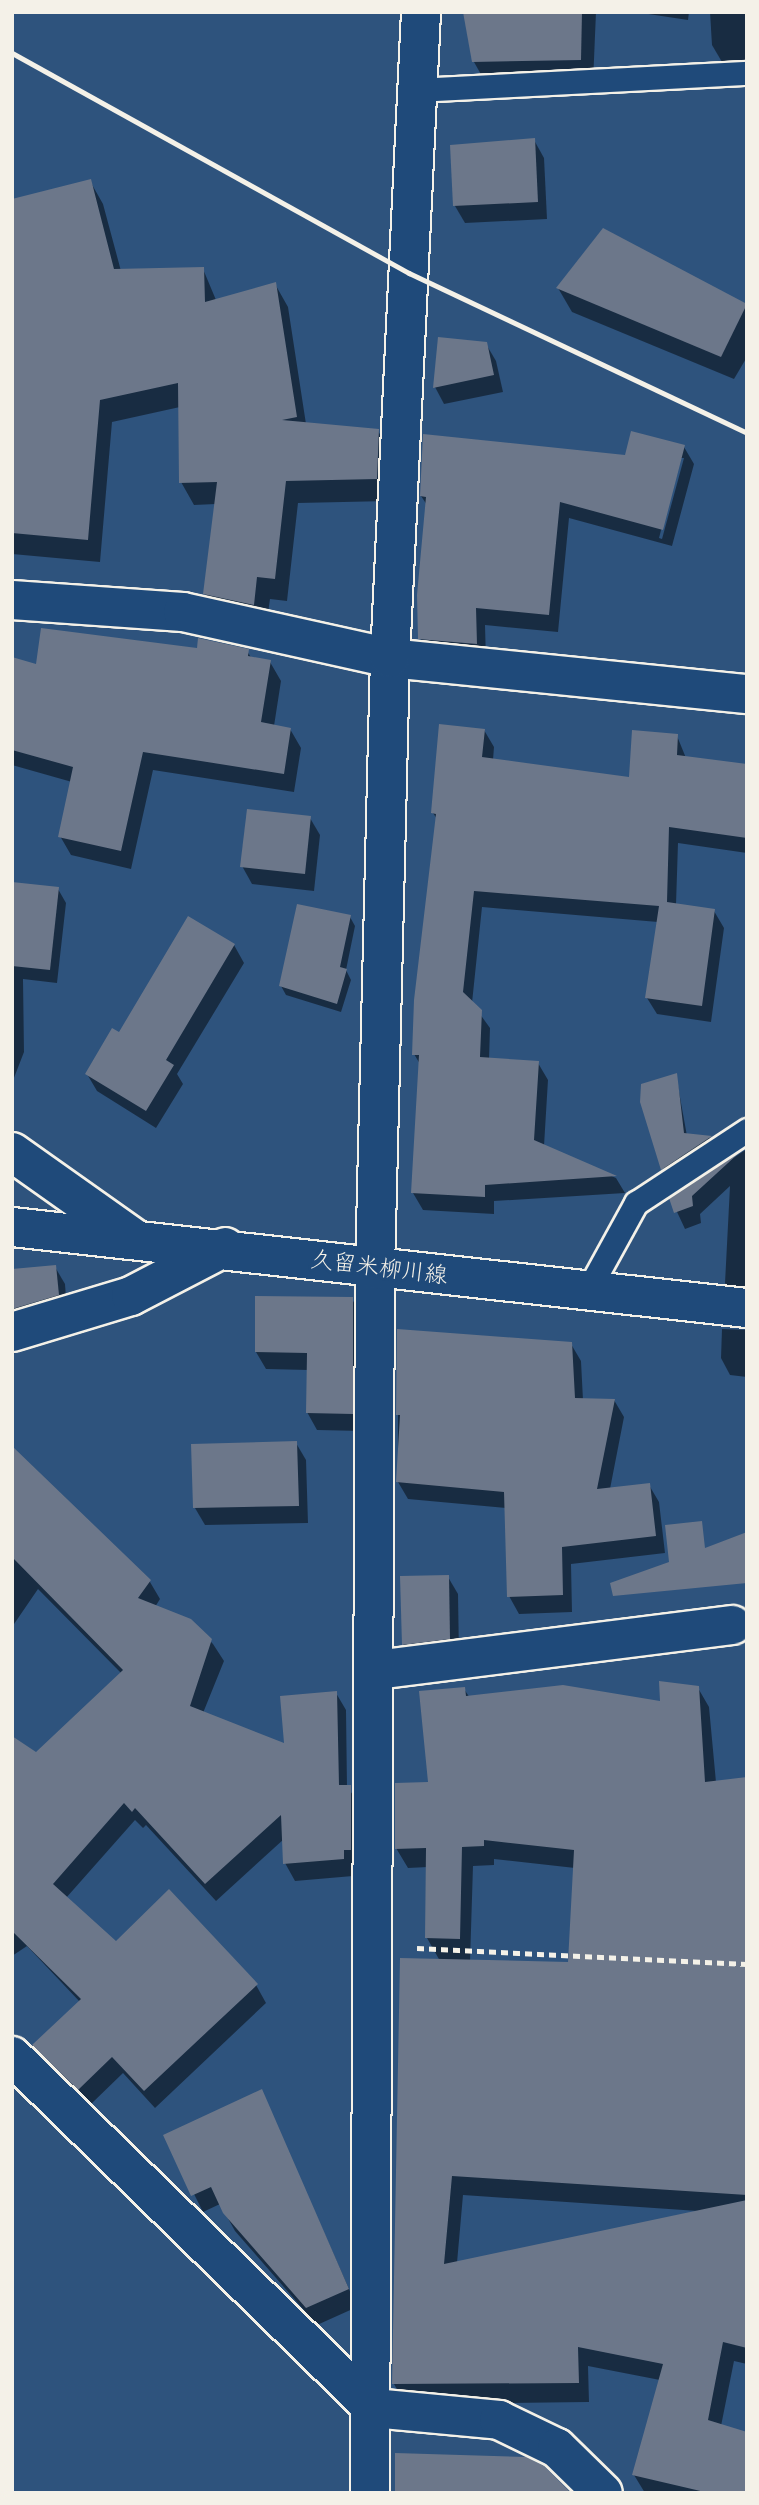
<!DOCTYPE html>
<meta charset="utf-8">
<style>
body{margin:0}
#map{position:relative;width:759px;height:2505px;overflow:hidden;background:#2e537d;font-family:Sriracha,"Klee One",sans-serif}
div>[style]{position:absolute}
.shadow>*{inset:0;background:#0007}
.building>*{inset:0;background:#6c778a}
.path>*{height:4.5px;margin-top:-2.25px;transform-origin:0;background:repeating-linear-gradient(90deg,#f4f1e8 0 7px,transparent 0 12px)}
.roads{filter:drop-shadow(2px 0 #f4f1e8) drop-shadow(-2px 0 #f4f1e8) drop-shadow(0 2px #f4f1e8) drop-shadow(0 -2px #f4f1e8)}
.service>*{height:23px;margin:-11.5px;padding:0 11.5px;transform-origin:11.5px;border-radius:11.5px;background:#1f4a7a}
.minor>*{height:38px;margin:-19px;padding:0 19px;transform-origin:19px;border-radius:19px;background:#1f4a7a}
.primary>*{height:38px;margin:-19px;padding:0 19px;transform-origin:19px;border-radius:19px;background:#1f4a7a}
.rail>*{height:5px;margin:-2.5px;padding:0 2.5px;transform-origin:2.5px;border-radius:2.5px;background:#f4f1e8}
span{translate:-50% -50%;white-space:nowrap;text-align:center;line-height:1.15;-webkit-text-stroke:6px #1f4a7a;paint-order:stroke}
.street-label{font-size:23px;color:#f4f1e8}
.frame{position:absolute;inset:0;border:14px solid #f4f1e8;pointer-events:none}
</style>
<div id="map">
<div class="shadow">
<div style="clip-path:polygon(465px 12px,596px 12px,593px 83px,487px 85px,474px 62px)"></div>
<div style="clip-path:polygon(635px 12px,689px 12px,688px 20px)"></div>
<div style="clip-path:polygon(710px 12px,747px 12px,747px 64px,722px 62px,712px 45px)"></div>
<div style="clip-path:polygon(534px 140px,544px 158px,547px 219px,465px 223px,455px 206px,452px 147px)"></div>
<div style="clip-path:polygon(90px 181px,103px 204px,121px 271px,203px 269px,216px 300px,275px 284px,288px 307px,306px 424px,378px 431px,391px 453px,389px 501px,298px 503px,287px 601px,270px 599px,266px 627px,218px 616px,205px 594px,216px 504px,194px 505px,181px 482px,180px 407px,112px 422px,100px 562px,12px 554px,12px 201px)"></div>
<div style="clip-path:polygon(603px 230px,747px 306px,747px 357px,734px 379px,572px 312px,558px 288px)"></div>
<div style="clip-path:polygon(486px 344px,496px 361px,503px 392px,444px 404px,435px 387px)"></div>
<div style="clip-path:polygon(evenodd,684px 447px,694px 464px,672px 546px,569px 518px,558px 632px,485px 625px,486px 661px,430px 656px,420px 638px,427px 505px,421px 496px,684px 447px,680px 458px,684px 458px,662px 539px,659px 538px,680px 458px)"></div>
<div style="clip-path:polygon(198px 650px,247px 651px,252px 659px,270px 662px,281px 681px,274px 726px,290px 729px,301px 748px,294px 792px,153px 770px,131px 869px,71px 855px,60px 836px,72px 782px,12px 765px,12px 659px,38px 666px)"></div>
<div style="clip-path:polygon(484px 730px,494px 747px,493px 760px,630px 779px,677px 736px,686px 758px,747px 765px,747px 853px,678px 843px,676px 905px,714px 911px,724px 928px,711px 1022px,657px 1014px,647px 998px,658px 922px,482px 907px,472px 1003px,490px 1028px,489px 1060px,538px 1063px,548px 1080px,544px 1146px,616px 1178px,625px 1193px,494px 1201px,494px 1214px,423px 1210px,413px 1193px,420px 1064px,414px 1054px,437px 819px,433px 813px)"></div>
<div style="clip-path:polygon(310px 818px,320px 835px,314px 891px,252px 884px,242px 866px)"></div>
<div style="clip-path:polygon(58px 889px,66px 903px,57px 983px,23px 979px,24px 1052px,12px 1083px,12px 907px)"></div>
<div style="clip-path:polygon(350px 917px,355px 926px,346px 970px,351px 980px,341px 1012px,286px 995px,281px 986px)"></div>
<div style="clip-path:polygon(234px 945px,244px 963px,177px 1074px,183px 1084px,156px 1128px,97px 1091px,87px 1074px,120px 1034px)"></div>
<div style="clip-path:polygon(676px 1075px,687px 1136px,711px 1138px,715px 1146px,667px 1178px,642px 1102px)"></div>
<div style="clip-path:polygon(747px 1149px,747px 1302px,735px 1300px,725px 1283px,730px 1186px,700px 1214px,701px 1223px,685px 1229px,671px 1199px)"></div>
<div style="clip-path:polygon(55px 1267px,65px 1284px,67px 1312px,12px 1327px,12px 1271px)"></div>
<div style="clip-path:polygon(352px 1299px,362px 1317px,362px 1431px,317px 1430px,307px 1412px,308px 1370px,266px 1369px,256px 1352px)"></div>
<div style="clip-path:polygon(722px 1329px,747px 1330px,747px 1377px,730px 1375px,721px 1358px)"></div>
<div style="clip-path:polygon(571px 1344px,581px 1361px,583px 1400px,614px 1400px,624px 1417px,610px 1489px,649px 1485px,659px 1502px,665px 1553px,571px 1564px,572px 1612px,519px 1614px,509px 1596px,506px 1508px,408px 1499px,398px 1482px,398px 1415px)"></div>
<div style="clip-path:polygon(296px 1443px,306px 1460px,308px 1523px,205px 1525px,195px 1508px)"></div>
<div style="clip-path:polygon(12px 1462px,150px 1582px,160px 1599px,155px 1607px,190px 1620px,213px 1644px,224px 1661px,203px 1713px,286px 1745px,336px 1693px,346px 1710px,347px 1787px,360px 1804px,360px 1867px,353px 1867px,353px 1876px,295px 1881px,285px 1863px,284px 1839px,216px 1901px,146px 1825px,143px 1828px,135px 1820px,66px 1898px,116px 1943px,256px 1985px,266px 2003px,155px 2108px,123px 2073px,89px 2106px,44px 2063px,34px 2045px,80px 2002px,27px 1946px,12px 1956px,12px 1738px,37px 1754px,122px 1674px,38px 1589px,12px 1627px)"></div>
<div style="clip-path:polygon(448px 1577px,458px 1594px,459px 1656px,413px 1661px,403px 1644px)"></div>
<div style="clip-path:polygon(evenodd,698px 1688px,709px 1707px,747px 2115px,747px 2364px,734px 2361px,721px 2426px,747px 2493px,645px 2493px,634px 2475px,660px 2380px,588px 2366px,589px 2402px,405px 2404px,394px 2384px,440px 1961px,427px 1938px,428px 1867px,408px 1868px,396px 1848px,430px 1784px,464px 1689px,470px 1698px,662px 1703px,698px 1688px,494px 1859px,575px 1868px,570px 1963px,470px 1962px,473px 1866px,494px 1865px,494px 1859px,698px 1688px,463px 2195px,698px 2211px,457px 2263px,463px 2195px)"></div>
<div style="clip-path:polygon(261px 2091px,357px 2307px,317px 2325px,235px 2231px,220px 2204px,203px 2212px,165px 2136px)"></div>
</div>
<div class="building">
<div style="clip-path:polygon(463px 12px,582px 12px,581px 60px,472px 62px)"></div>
<div style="clip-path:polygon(535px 138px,538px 202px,453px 206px,450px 145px)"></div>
<div style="clip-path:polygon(91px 179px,114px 269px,204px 267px,205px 302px,276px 282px,297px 417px,282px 420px,379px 429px,377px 479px,286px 481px,275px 579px,257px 577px,254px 605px,203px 594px,217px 482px,179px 483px,178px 383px,100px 400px,88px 540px,12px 533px,12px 199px)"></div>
<div style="clip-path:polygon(603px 228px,747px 304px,721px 357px,556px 288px)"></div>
<div style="clip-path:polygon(438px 337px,487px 342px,494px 375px,433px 388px)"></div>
<div style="clip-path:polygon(631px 431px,685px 445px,663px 530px,560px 502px,549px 615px,476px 608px,477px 644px,418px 639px,417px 595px,426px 497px,420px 496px,423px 434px,625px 455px)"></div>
<div style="clip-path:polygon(41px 628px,197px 648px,198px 638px,249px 649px,248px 656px,271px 660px,261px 722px,291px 728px,284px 774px,143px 752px,121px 851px,58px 837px,73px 767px,12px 750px,12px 657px,36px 664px)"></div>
<div style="clip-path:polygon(439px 724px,485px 729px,482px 757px,629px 777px,632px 730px,678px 734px,677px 755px,747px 764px,747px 838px,669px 827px,667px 902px,715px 909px,702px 1006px,645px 998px,659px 906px,474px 891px,463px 992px,482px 1010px,480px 1057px,539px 1061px,534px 1140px,617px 1176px,485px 1185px,485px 1197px,411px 1193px,419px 1055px,412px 1055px,414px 1000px,436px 814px,431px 813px)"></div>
<div style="clip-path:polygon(247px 809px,311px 816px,305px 874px,240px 867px)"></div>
<div style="clip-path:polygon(12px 882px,59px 887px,50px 970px,12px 966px)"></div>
<div style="clip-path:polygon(297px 904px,351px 915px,340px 967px,347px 969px,337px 1004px,279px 986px)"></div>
<div style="clip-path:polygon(188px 916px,235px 944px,166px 1060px,174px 1065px,146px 1111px,85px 1074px,112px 1028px,119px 1032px)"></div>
<div style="clip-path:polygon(677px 1073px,684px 1133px,712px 1136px,661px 1170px,640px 1102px,641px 1084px)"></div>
<div style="clip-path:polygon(740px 1152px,692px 1196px,693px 1206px,674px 1213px,669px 1198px)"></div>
<div style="clip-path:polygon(56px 1265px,59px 1295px,12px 1309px,12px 1269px)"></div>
<div style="clip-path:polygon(255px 1296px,353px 1297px,353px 1414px,306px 1413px,307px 1353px,255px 1352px)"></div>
<div style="clip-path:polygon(397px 1329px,572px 1342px,575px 1398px,615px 1399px,597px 1489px,650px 1483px,656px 1536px,562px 1547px,563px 1595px,507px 1597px,504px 1492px,396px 1482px,400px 1415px,396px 1415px)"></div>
<div style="clip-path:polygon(297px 1441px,299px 1506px,193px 1508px,191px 1444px)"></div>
<div style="clip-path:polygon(12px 1446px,151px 1580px,138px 1598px,191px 1619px,212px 1639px,190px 1706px,284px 1743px,280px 1696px,337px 1691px,339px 1785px,351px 1785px,351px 1850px,344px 1850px,344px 1859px,283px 1864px,281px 1815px,205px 1884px,135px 1808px,132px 1812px,124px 1803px,53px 1884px,116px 1941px,169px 1889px,258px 1984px,144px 2091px,112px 2057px,78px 2090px,32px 2045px,81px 1999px,12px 1931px,12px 1736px,36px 1752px,123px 1670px,12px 1557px)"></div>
<div style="clip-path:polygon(702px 1521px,705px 1548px,747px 1532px,747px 1583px,613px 1596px,610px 1583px,669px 1562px,665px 1525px)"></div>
<div style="clip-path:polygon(449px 1575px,450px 1639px,402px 1645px,400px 1576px)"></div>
<div style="clip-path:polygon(659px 1681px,699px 1686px,705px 1782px,747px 1777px,747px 2195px,452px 2176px,444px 2264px,747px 2200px,747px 2348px,723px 2342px,708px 2420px,747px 2432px,747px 2493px,709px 2493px,632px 2475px,663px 2364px,578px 2347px,579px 2383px,392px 2384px,400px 1958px,568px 1962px,574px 1850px,484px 1840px,484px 1846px,462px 1847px,460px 1939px,425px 1938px,426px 1848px,395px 1849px,395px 1783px,428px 1782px,419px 1691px,465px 1687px,466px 1696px,563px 1685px,660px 1701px)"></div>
<div style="clip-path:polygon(262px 2089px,349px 2289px,306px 2308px,223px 2213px,211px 2187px,191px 2196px,163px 2135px)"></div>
<div style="clip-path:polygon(395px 2453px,526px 2457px,544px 2466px,571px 2493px,395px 2493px)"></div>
</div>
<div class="path">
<div style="left:417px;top:1948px;width:330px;rotate:2.8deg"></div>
</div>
<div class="roads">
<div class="service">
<div style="left:418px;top:90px;width:329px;rotate:-3deg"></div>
<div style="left:587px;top:1292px;width:102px;rotate:-61.2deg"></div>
<div style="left:636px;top:1203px;width:133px;rotate:-33.3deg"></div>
</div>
<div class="minor">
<div style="left:12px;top:600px;width:171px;rotate:4deg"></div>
<div style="left:183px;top:612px;width:212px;rotate:12.5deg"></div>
<div style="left:390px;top:658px;width:359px;rotate:5.8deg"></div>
<div style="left:12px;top:1152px;width:151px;rotate:35.3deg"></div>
<div style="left:12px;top:1332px;width:124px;rotate:-16.8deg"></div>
<div style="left:131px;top:1296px;width:106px;rotate:-27.5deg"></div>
<div style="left:376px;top:1670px;width:359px;rotate:-7.2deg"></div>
<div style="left:12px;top:2056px;width:504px;rotate:44.28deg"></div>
<div style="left:373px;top:2408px;width:127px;rotate:5.4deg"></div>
<div style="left:499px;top:2420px;width:64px;rotate:25.8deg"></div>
<div style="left:557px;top:2448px;width:64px;rotate:44.4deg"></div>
<div style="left:370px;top:2493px;width:1223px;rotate:-89.77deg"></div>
<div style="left:375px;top:1270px;width:612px;rotate:-88.6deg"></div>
<div style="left:390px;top:658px;width:647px;rotate:-87.25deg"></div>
</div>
<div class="primary">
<div style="left:12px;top:1227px;width:739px;rotate:6.29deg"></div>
</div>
</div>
<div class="rail">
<div style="left:12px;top:53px;width:454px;rotate:29deg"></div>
<div style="left:409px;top:273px;width:374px;rotate:25.3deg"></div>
</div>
<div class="street-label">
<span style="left:379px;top:1268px;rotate:7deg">久留米柳川線</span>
</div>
<div class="frame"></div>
</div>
